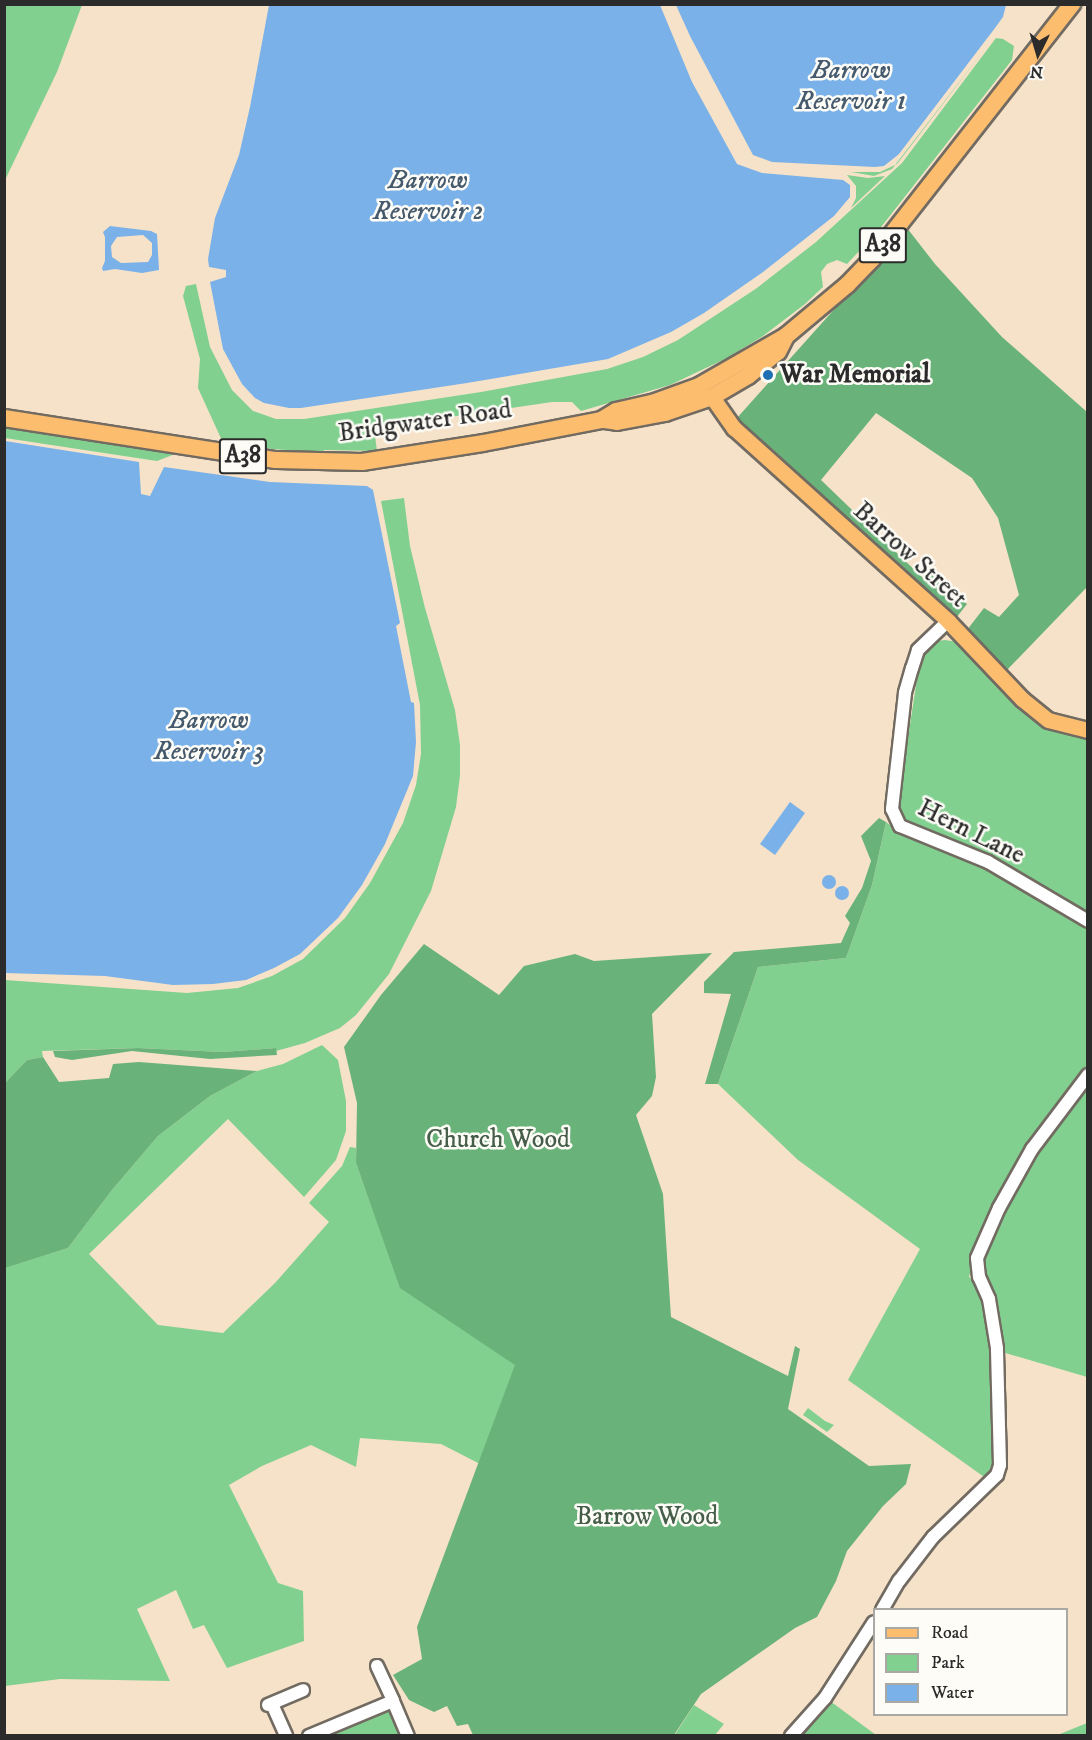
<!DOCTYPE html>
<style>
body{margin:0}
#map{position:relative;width:1092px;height:1740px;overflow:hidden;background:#f6e2c9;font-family:"IM FELL DW Pica",serif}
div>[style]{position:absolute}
.green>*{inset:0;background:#82d08f}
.forest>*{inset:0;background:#69b27a}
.water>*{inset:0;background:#79b1e8}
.round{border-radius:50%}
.roads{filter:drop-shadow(2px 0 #726b62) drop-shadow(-2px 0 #726b62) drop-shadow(0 2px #726b62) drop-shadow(0 -2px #726b62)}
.minor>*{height:12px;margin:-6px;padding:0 6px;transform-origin:6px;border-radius:6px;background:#fff}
.major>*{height:15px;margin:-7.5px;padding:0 7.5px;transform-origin:7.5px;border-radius:7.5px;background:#fcbd6f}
.highway>*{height:16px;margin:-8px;padding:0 8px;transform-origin:8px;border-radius:8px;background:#fcbd6f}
.dots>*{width:16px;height:16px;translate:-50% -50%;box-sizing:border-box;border:3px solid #fdfcf7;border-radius:50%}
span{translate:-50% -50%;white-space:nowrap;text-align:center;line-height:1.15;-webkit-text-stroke:5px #fdfcf7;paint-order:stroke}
.shield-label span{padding:2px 4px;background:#fdfcf7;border:2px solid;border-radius:4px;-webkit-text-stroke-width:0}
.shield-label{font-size:24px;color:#2b2b2b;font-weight:700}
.poi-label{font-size:26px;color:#2b2b2b;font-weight:700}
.left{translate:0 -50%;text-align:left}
.street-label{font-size:26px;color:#2b2b2b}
.park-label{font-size:26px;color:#455d49}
.water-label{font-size:27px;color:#465a6d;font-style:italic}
.frame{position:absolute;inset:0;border:6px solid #2b2b2b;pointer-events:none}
.legend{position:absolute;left:873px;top:1608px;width:195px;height:108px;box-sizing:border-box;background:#fdfcf7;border:2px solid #a9a8a5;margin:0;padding:8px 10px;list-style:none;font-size:18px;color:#2b2b2b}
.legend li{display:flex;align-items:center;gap:12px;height:30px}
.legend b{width:30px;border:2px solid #a9a8a5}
.north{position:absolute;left:1008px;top:24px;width:60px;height:60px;-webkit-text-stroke:4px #fdfcf7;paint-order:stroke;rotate:185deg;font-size:16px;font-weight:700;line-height:24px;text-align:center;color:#2b2b2b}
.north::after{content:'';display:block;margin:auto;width:21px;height:27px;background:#2b2b2b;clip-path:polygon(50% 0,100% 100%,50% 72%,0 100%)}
</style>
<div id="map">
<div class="green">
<div style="clip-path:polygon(5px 4px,82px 5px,57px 72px,5px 180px)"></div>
<div style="clip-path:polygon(996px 38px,1003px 39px,1014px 46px,1012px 60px,878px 231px,847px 264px,837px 260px,827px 264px,821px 272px,823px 287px,805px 304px,763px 336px,727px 358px,670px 385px,581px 411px,572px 402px,552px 402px,374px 428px,377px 451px,324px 450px,323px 453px,224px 445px,198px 388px,200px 359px,183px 296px,186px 286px,196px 284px,210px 347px,232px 390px,253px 411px,276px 419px,304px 419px,481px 392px,607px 369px,643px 357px,678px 340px,757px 288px,816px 242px,902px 163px)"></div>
<div style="clip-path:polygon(988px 45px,892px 169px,874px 176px,851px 172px,880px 172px,897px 164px)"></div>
<div style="clip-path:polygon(847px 175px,868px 178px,885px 176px,851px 208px,856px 198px,856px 186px)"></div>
<div style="clip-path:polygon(5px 426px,31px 430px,175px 454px,157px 461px,5px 438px)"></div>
<div style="clip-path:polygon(404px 498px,410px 546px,425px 608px,455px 710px,460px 745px,460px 776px,456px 807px,431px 891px,389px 974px,356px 1015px,340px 1028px,305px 1043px,276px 1051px,276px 1048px,222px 1052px,138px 1048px,42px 1051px,43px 1057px,27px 1060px,5px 1083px,5px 980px,187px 993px,238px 988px,272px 976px,303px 959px,345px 918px,370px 883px,403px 823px,416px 785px,421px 754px,420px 705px,381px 501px)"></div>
<div style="clip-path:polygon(945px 640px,958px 642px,1026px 710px,1087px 734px,1087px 918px,902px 820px,898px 803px,919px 666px,926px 649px,937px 641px)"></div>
<div style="clip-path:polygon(886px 822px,899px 832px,945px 846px,1036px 894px,1087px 927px,1087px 1066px,1041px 1129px,1007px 1184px,980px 1236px,969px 1277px,978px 1282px,982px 1291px,992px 1342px,995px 1464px,987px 1479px,848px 1380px,920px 1249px,798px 1160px,718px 1084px,758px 967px,846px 958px,872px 885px)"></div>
<div style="clip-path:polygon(322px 1045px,338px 1060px,346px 1101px,346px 1131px,336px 1160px,304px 1197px,228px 1119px,89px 1254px,158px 1325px,223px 1333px,275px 1283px,329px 1222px,309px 1203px,342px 1166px,350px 1147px,356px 1148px,356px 1163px,401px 1288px,516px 1365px,480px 1464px,441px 1444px,360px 1438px,356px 1467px,311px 1445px,262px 1466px,229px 1485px,278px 1583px,303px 1591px,304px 1641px,227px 1668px,204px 1625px,193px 1629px,176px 1590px,137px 1609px,170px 1681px,60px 1679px,5px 1686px,4px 1268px,68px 1248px,112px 1190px,158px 1136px,210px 1096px,257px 1071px,283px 1064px)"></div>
<div style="clip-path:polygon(1087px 1082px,1087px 1377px,1002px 1352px,981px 1261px,1002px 1208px,1036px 1150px)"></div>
<div style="clip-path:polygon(808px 1408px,825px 1421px,834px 1425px,827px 1432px,803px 1415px)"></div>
<div style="clip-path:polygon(830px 1701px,876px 1735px,797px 1736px)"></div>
<div style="clip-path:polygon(694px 1705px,724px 1724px,715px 1735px,674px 1736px)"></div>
<div style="clip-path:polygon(384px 1709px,390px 1710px,404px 1735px,337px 1735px,335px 1729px)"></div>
<div style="clip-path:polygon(1087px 1723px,1087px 1735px,1057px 1735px,1060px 1734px)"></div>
</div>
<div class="forest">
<div style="clip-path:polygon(907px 228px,935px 264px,1002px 337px,1087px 412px,1087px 587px,1007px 670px,967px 630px,984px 608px,999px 617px,1019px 595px,998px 518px,972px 478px,876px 413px,821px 480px,925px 580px,932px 574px,967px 604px,956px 618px,737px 418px)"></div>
<div style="clip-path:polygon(879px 818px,886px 822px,872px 885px,846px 958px,758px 967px,718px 1084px,705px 1084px,731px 994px,704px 993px,704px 982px,734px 952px,841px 943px,850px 923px,845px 916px,862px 888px,871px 861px,861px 836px)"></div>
<div style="clip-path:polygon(424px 944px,499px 995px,524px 966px,575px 954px,594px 961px,712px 953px,652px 1014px,656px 1077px,652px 1096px,636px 1115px,663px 1194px,671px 1317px,788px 1376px,795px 1346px,800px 1349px,788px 1409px,869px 1466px,911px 1464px,906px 1484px,883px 1506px,847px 1551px,836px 1581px,817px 1617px,795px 1628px,701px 1694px,674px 1735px,473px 1735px,468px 1724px,457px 1726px,447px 1706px,434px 1712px,409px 1700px,393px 1675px,422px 1659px,417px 1627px,515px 1365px,400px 1288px,356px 1163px,357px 1103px,344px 1047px,381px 995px)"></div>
<div style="clip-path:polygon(138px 1048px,222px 1052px,276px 1048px,277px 1055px,210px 1059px,132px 1051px,72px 1060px,55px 1057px,53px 1051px)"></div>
<div style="clip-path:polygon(43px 1057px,59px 1082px,109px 1078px,113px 1064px,139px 1062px,257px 1071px,210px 1096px,158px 1136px,112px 1190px,68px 1248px,5px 1268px,5px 1083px,27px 1060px)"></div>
</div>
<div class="water">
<div style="clip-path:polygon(269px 5px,660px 5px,692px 82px,737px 164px,762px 173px,843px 180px,850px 185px,850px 197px,834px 216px,763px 272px,704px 313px,671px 332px,608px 359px,467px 383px,301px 408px,289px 408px,264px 403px,255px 398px,242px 384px,223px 349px,210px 282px,226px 277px,226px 270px,209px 267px,208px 259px,215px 218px,239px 155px,250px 107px)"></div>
<div style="clip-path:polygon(676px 5px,1006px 5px,1003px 17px,995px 28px,899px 154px,884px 166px,875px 167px,772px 162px,753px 155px,690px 36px)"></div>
<div style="clip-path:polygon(evenodd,110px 226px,151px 231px,157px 234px,159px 270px,142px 273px,115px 269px,103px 271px,102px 268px,105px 261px,105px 237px,103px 232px,110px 226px,143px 235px,152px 243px,152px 255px,148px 262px,121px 263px,112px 257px,111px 246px,117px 237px,143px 235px)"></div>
<div style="clip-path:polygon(5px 441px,139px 462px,141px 494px,150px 496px,164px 467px,270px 482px,367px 486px,373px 490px,400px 623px,396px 626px,411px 702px,414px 703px,416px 742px,413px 776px,385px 844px,362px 885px,338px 918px,300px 954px,274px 968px,246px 980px,213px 984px,173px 985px,105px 976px,5px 973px)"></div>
<div style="clip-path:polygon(790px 802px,805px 813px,775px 855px,760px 844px)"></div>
<div class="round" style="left:822px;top:875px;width:14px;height:14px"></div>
<div class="round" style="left:835px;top:886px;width:14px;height:14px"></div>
</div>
<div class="roads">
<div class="minor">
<div style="left:948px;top:621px;width:42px;rotate:136deg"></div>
<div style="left:918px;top:650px;width:19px;rotate:108deg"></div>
<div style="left:912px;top:668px;width:26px;rotate:106deg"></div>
<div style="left:905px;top:693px;width:117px;rotate:96.4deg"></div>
<div style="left:892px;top:809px;width:19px;rotate:65deg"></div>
<div style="left:900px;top:826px;width:95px;rotate:22.2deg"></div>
<div style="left:988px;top:862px;width:116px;rotate:30.5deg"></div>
<div style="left:882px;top:1610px;width:34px;rotate:-60deg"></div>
<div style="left:899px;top:1581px;width:56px;rotate:-52.3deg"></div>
<div style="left:933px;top:1537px;width:89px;rotate:-44.1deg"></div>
<div style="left:997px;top:1475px;width:10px;rotate:-73deg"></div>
<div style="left:1000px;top:1465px;width:117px;rotate:-91.5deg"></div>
<div style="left:997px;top:1348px;width:50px;rotate:-99.3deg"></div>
<div style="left:989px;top:1299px;width:24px;rotate:-114deg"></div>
<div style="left:979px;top:1277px;width:19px;rotate:-96deg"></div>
<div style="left:977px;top:1258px;width:55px;rotate:-66.3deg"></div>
<div style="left:999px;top:1208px;width:68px;rotate:-60.8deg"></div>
<div style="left:1032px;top:1149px;width:93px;rotate:-52.9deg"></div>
<div style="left:377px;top:1666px;width:38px;rotate:65deg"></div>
<div style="left:272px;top:1704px;width:35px;rotate:66deg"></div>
<div style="left:268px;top:1705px;width:38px;rotate:-23deg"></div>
<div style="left:309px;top:1736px;width:91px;rotate:-22.6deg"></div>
<div style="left:393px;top:1701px;width:38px;rotate:67deg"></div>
<div style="left:791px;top:1736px;width:51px;rotate:-48.2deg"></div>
<div style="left:825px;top:1698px;width:90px;rotate:-57.2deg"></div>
</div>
<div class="major">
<div style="left:712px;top:397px;width:38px;rotate:55deg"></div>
<div style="left:734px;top:428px;width:288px;rotate:42deg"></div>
<div style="left:948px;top:621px;width:108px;rotate:46.5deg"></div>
<div style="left:1022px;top:699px;width:33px;rotate:39deg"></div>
<div style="left:1048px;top:720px;width:41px;rotate:14deg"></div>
</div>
<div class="highway">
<div style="left:4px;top:418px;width:275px;rotate:8.8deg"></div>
<div style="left:276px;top:460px;width:86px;rotate:1.3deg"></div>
<div style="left:362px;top:462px;width:122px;rotate:-8.9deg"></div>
<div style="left:483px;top:443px;width:120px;rotate:-11deg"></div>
<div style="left:601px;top:420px;width:17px;rotate:-31deg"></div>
<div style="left:616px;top:411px;width:37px;rotate:-13deg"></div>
<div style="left:652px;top:403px;width:50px;rotate:-19.9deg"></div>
<div style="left:699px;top:386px;width:100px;rotate:-29.9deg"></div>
<div style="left:786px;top:336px;width:80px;rotate:-39.9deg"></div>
<div style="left:847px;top:285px;width:37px;rotate:-46deg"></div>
<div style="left:873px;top:258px;width:323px;rotate:-51.9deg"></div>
<div style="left:605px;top:420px;width:12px;rotate:9deg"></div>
<div style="left:617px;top:422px;width:49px;rotate:-10.6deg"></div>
<div style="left:665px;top:413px;width:50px;rotate:-18.8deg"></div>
<div style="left:712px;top:397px;width:42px;rotate:-30.3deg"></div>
<div style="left:748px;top:376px;width:38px;rotate:-39deg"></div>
<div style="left:778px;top:352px;width:18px;rotate:-63deg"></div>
</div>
</div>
<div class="dots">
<div style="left:768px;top:375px;background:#1f6fb2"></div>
</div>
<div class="shield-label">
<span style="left:883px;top:245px">A38</span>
<span style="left:243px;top:456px">A38</span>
</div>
<div class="poi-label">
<span class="left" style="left:780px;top:375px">War Memorial</span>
</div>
<div class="street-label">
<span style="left:425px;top:422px;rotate:-8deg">Bridgwater Road</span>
<span style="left:910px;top:555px;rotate:42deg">Barrow Street</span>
<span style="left:971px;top:832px;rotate:26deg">Hern Lane</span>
</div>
<div class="park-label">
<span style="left:498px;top:1140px">Church Wood</span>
<span style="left:647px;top:1517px">Barrow Wood</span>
</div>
<div class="water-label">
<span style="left:851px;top:86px">Barrow<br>Reservoir 1</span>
<span style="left:428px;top:196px">Barrow<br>Reservoir 2</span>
<span style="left:209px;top:736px">Barrow<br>Reservoir 3</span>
</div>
<div class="frame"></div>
<ul class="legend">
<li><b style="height:8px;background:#fcbd6f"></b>Road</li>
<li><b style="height:16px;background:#82d08f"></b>Park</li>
<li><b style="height:16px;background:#79b1e8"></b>Water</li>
</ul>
<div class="north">N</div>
</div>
